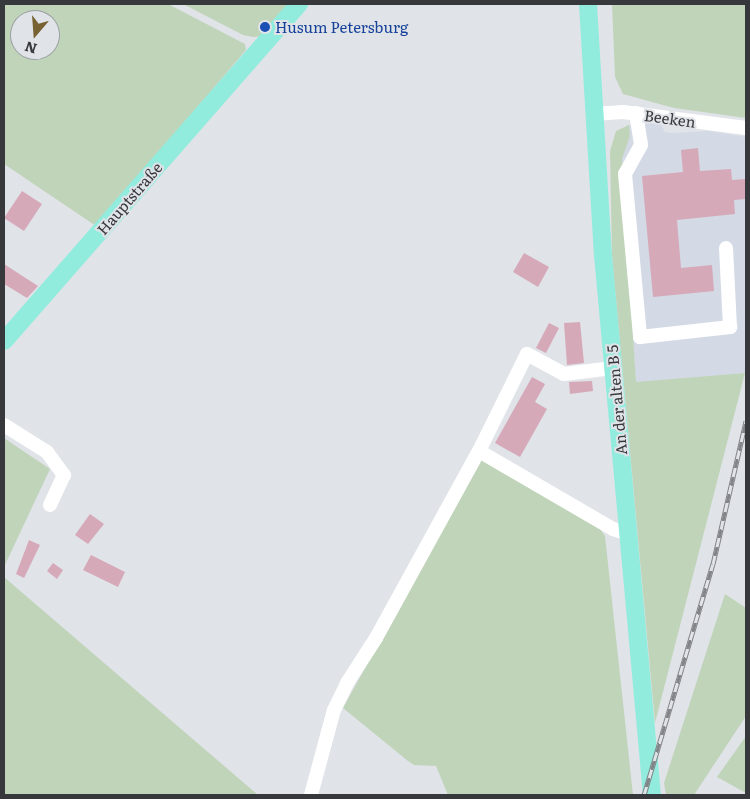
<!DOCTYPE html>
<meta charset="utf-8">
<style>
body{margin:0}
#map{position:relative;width:750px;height:799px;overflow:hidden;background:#e0e3e8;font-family:Literata,serif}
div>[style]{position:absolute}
.built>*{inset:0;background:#d3d9e5}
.green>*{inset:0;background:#c0d4ba}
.building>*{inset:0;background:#d6a9b8}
.minor>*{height:14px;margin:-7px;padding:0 7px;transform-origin:7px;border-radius:7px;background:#fff}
.major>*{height:18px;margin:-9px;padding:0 9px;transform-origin:9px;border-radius:9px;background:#91ecde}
.rail>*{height:5px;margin-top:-2.5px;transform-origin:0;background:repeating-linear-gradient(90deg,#e0e3e8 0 9px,#828488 0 18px);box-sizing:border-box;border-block:1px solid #828488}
.dots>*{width:14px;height:14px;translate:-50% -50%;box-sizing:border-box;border:2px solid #e0e3e8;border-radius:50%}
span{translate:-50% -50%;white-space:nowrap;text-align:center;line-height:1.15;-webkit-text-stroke:4px #e0e3e8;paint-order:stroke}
.transit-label{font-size:15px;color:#164399}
.left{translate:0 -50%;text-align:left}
.street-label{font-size:15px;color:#37383b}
.frame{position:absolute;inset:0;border:5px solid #37383b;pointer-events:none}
.north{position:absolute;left:10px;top:10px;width:50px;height:50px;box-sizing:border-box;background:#e0e3e8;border:1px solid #9c9fa3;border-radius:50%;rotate:198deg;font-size:14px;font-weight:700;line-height:20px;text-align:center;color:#37383b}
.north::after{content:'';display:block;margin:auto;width:18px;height:22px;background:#786232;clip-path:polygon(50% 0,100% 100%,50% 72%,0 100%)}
</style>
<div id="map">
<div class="built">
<div style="clip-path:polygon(660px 123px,665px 132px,671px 133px,709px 131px,746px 137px,745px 373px,636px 383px,622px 159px,629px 125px)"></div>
</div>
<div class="green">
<div style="clip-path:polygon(evenodd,4px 4px,168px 4px,245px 44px,246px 50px,96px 226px,4px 164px,4px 4px,20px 20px,50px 20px,50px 50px,20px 50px,20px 20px)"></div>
<div style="clip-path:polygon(183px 4px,290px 4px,263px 36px,253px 37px,243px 35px)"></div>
<div style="clip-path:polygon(612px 4px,746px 4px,746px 118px,674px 108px,623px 94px,615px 77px)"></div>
<div style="clip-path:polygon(629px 125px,630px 136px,622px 159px,636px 382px,745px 373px,655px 723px,612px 256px,610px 151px,616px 131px)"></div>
<div style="clip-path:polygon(4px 438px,50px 469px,4px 567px)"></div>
<div style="clip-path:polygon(481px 459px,600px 529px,605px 536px,633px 795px,448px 795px,436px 766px,414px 765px,408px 761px,343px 708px)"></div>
<div style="clip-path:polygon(4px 577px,258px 795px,4px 795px)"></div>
<div style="clip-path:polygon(725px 594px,746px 608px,746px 716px,694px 795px,666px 795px,664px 783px)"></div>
<div style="clip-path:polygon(746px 736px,746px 793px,717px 777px)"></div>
</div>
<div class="building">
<div style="clip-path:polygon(698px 148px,700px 171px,731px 169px,732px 180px,746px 179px,746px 199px,734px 200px,735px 214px,677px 220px,681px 268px,712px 265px,714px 291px,653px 297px,642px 176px,683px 172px,681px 150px)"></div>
<div style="clip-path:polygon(22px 191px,42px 204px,24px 231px,4px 218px)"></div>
<div style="clip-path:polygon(524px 253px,549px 267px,538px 287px,513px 272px)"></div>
<div style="clip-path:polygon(4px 264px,38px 286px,27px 298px,4px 284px)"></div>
<div style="clip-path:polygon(580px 322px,584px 363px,567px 365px,564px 323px)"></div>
<div style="clip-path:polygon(549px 323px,559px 328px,546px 353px,536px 348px)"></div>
<div style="clip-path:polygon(532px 377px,545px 384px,535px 402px,547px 409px,520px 457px,495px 443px)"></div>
<div style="clip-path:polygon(592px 381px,593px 391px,570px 394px,569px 382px)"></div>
<div style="clip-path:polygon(90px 514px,104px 524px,88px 544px,75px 535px)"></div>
<div style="clip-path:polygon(29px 540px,40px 545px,24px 578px,16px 574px)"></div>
<div style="clip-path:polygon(91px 555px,125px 572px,118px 587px,83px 570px)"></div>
<div style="clip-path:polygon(53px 563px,63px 570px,57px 579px,47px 571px)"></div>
</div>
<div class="minor">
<div style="left:636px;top:113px;width:32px;rotate:81deg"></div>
<div style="left:641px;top:145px;width:33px;rotate:119deg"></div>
<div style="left:625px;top:174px;width:164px;rotate:84.7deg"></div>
<div style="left:640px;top:337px;width:91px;rotate:-6.3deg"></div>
<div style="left:730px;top:327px;width:79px;rotate:-92.9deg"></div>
<div style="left:594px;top:114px;width:29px;rotate:-4deg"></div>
<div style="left:623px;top:112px;width:124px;rotate:7.4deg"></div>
<div style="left:4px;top:425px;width:51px;rotate:32.1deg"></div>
<div style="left:47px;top:452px;width:29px;rotate:54deg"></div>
<div style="left:64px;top:475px;width:33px;rotate:115deg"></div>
<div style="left:479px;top:451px;width:108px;rotate:-63.7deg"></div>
<div style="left:527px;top:354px;width:42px;rotate:28.4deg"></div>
<div style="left:564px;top:374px;width:49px;rotate:-7deg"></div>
<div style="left:311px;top:795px;width:88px;rotate:-74.9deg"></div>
<div style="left:334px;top:710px;width:30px;rotate:-64deg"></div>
<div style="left:347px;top:683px;width:54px;rotate:-57.2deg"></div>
<div style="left:376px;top:638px;width:213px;rotate:-61.2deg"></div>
<div style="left:479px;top:451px;width:155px;rotate:30.2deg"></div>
<div style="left:613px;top:529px;width:16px;rotate:18deg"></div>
</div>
<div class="major">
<div style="left:588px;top:4px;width:251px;rotate:86.6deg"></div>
<div style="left:603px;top:255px;width:542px;rotate:84.82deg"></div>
<div style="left:4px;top:341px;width:448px;rotate:-48.8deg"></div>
</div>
<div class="rail">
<div style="left:644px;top:795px;width:241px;rotate:-73.4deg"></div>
<div style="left:713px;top:564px;width:147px;rotate:-77deg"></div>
</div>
<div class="dots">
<div style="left:265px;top:27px;background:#1a4fb4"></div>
</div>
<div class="transit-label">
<span class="left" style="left:275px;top:27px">Husum Petersburg</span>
</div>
<div class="street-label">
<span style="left:670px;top:118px;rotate:8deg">Beeken</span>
<span style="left:129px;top:198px;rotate:-49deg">Hauptstraße</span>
<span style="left:616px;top:400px;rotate:-95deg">An der alten B 5</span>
</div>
<div class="frame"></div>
<div class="north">N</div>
</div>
